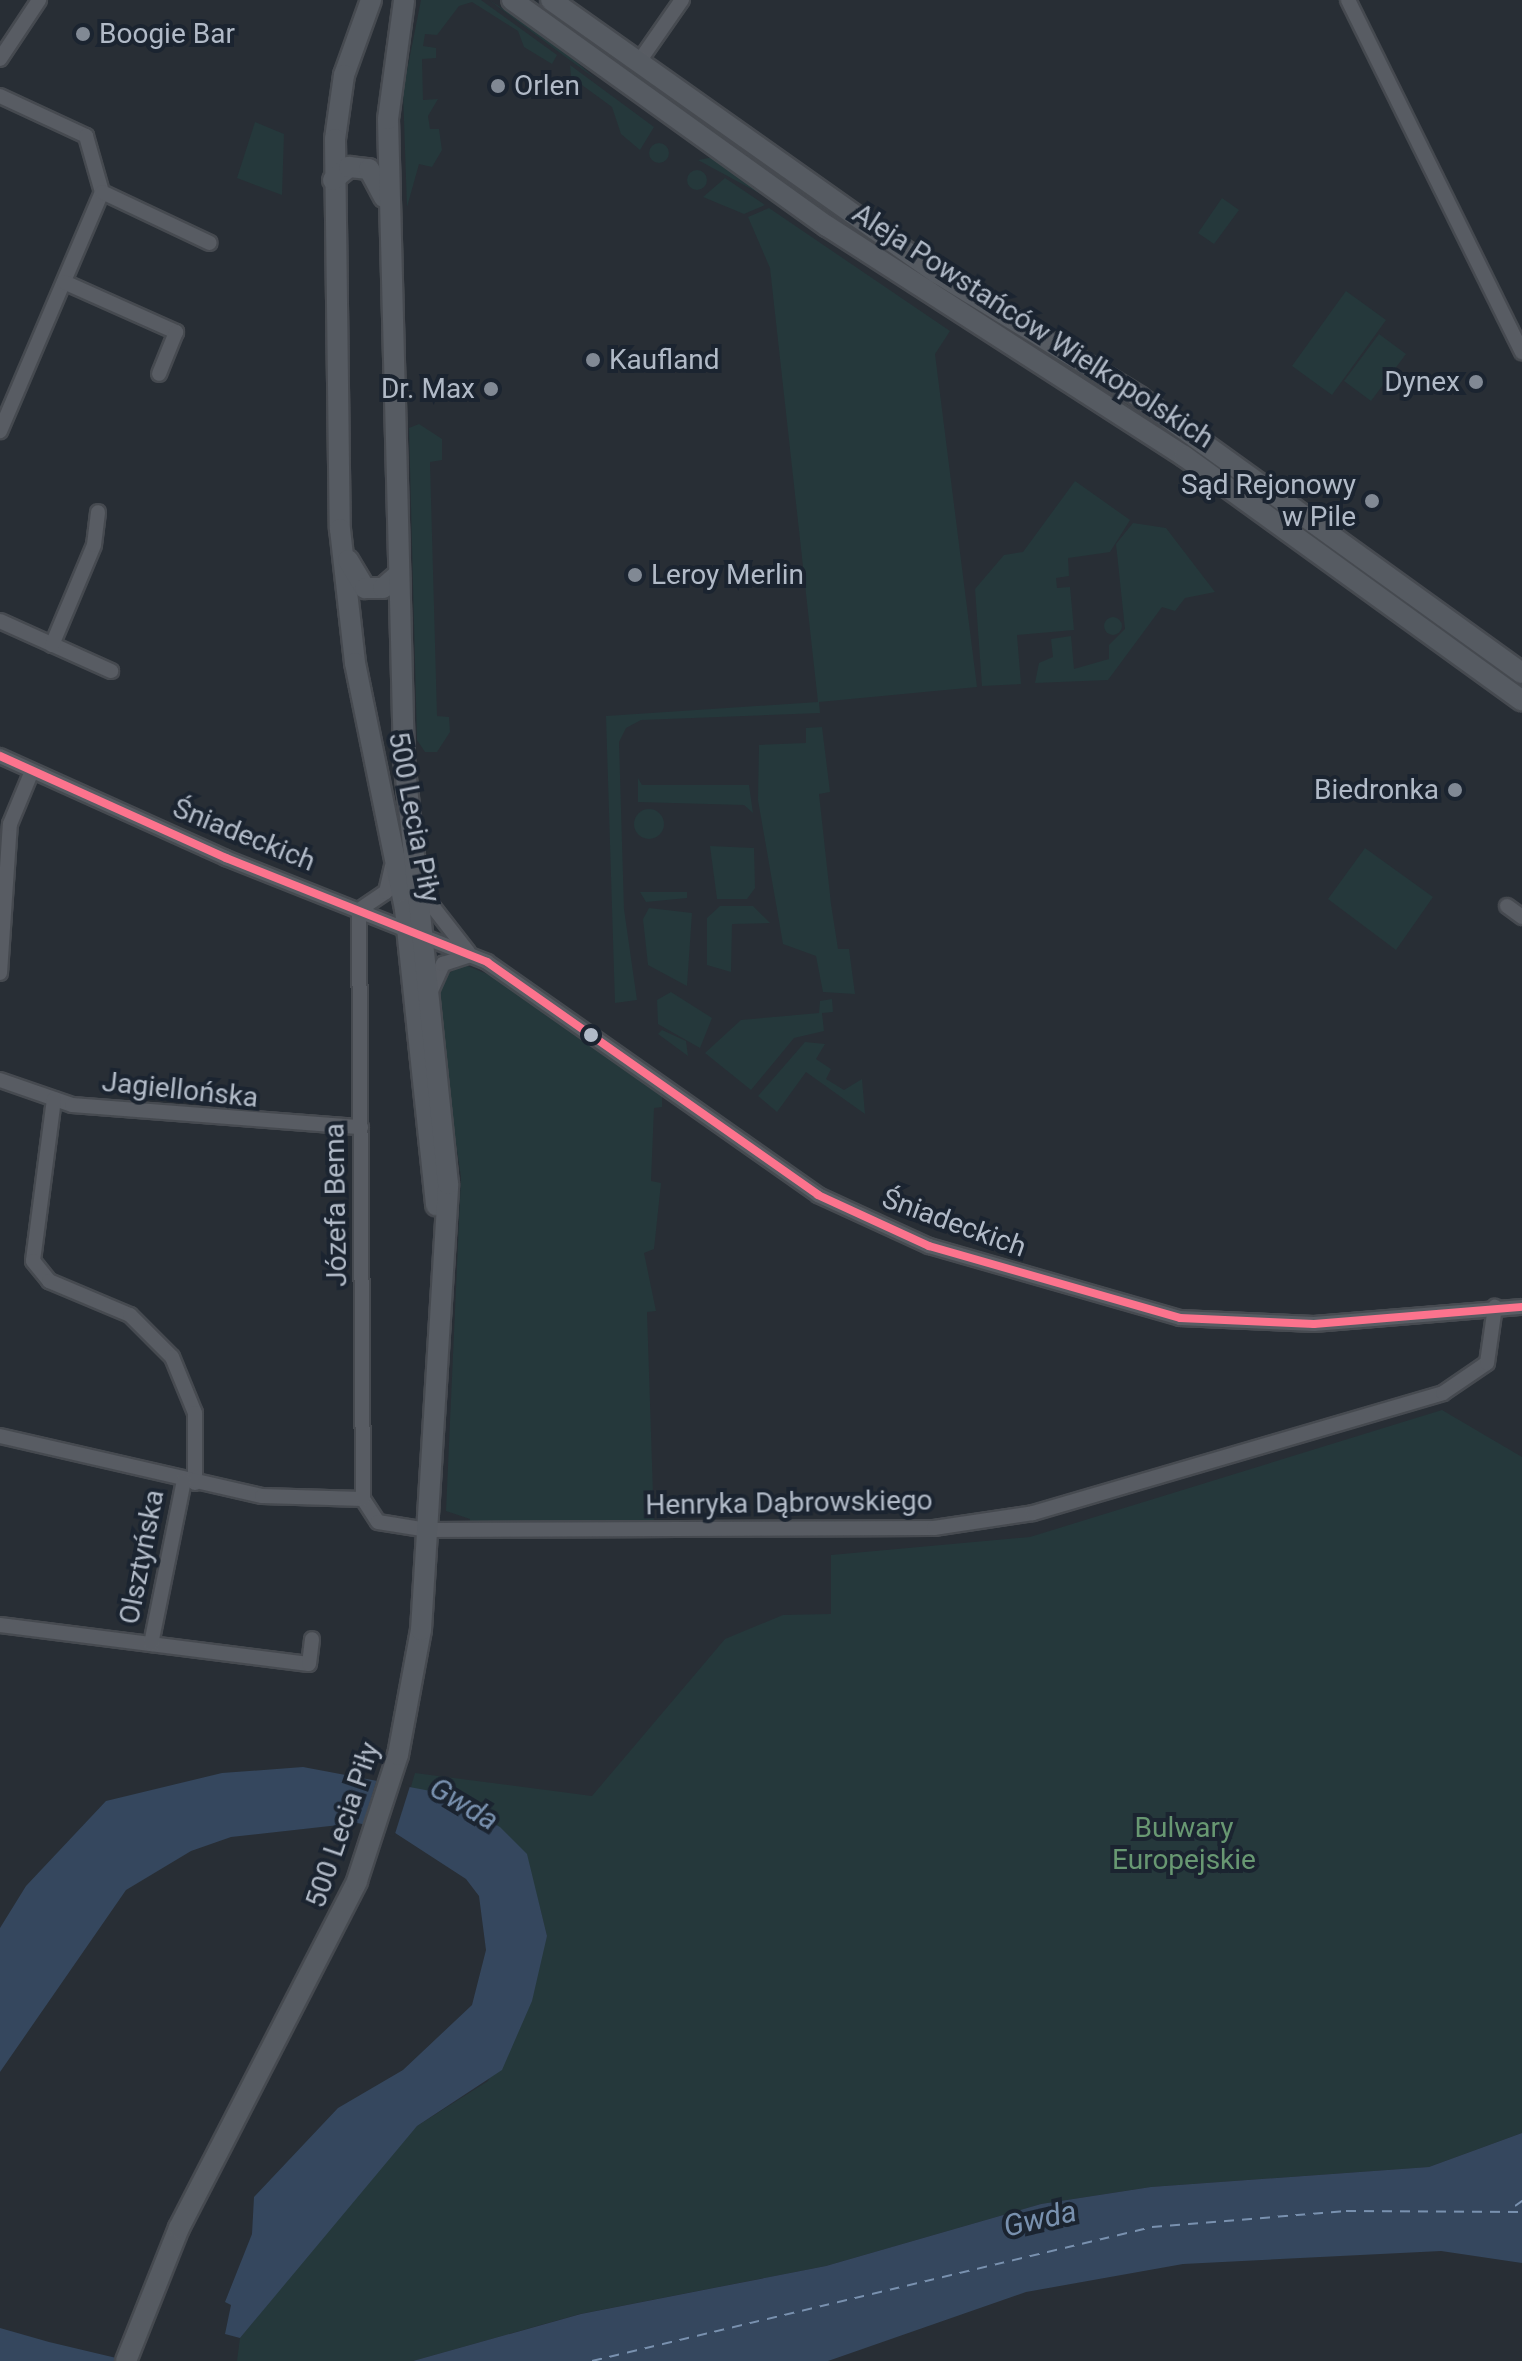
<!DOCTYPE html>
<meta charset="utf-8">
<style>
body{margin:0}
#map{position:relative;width:1522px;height:2361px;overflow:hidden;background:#282e35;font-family:Roboto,sans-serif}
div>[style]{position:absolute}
.green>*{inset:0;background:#25383b}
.round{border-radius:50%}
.water>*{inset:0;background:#35475e}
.pier>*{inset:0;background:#282e35}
.ferry>*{height:2px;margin-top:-1px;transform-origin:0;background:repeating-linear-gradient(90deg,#7991af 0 10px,transparent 0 18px)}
.roads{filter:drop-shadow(2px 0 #464a50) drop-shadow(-2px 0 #464a50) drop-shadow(0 2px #464a50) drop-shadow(0 -2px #464a50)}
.street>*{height:14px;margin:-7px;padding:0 7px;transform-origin:7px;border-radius:7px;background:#585c63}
.secondary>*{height:20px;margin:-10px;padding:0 10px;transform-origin:10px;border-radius:10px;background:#565b62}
.bus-1>*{height:8px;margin:-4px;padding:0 4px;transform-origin:4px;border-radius:4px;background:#fc738d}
.dots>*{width:22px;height:22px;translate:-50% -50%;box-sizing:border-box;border:4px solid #1b2430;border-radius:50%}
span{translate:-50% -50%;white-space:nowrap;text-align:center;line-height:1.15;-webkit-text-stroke:8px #1b2430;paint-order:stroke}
.poi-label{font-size:28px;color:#b1bac7}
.left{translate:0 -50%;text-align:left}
.right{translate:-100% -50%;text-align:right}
.street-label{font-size:28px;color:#b1bac7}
.park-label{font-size:28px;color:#689872}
.water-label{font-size:30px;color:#7991af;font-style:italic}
</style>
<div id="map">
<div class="green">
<div style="clip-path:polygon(421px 0,481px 0,557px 55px,552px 64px,524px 47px,518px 31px,472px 2px,459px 6px,437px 35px,425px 34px,423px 46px,436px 48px,436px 58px,422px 59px,423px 100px,438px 99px,428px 116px,430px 129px,439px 129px,442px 150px,432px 167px,419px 164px,407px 207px,403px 91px)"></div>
<div style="clip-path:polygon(489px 0,548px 37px,596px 79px,567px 58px)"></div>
<div style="clip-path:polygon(570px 65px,654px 127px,640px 150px,621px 134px,612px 107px,571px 77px)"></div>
<div style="clip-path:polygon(255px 122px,284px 134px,282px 195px,237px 178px)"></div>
<div class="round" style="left:649px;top:143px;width:20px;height:20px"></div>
<div style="clip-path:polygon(714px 157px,783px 206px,698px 160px)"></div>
<div class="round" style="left:687px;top:170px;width:20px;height:20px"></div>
<div style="clip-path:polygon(725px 178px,765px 205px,744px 214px,703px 197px)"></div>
<div style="clip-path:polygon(1222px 198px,1239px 210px,1214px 244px,1198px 233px)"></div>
<div style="clip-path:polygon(769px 208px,950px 331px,935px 354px,977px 687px,819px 702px,820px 713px,641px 720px,626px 728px,619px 742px,624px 909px,637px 1000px,615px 1003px,606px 716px,818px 702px,770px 268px,748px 217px)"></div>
<div style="clip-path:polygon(1346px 291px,1386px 320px,1332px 395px,1292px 366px)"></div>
<div style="clip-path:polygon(1379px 334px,1406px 354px,1371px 401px,1344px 381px)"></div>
<div style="clip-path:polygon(419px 424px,442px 439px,442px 460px,430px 462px,437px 716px,449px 717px,450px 732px,437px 752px,425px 752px,417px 740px,409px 428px)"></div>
<div style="clip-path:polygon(1075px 481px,1130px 520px,1110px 552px,1068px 558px,1069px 576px,1056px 578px,1057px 588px,1070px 587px,1074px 630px,1017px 635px,1021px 684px,982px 686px,975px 589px,1004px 555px,1023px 552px)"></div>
<div style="clip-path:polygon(1133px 523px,1166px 528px,1215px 592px,1185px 598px,1175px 611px,1162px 607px,1108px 680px,1035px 683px,1039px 663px,1053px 657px,1051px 639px,1071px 636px,1074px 669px,1109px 659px,1109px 645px,1125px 629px,1116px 544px)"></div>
<div class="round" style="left:1104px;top:617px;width:18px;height:18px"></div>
<div style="clip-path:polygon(822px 727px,830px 792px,819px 794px,831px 904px,838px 949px,849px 949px,855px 994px,823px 992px,816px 956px,783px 944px,758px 800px,759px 745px,806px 743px,806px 728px)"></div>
<div style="clip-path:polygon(638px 778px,642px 785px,749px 785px,753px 813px,744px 805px,638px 802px)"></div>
<div class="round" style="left:634px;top:809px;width:30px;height:30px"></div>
<div style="clip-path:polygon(710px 846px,754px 848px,755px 888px,747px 899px,717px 899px)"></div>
<div style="clip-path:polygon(1365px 848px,1433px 897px,1396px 950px,1328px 899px)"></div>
<div style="clip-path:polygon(640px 892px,687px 892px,687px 898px,646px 902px)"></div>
<div style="clip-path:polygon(720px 906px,753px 906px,770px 923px,732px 924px,731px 972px,707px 965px,707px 918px)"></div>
<div style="clip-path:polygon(649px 908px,692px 913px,687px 986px,648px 965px,643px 919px)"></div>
<div style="clip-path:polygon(463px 964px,504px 981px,662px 1093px,662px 1107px,654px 1108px,651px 1181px,661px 1183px,654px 1249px,644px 1253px,656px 1311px,647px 1312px,654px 1524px,470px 1527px,470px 1519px,446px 1511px,461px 1177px,435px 1000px,440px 979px)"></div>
<div style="clip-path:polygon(671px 992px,712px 1018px,700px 1048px,658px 1024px,657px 1000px)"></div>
<div style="clip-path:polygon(832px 999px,833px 1012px,822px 1013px,824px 1031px,794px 1038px,751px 1090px,705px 1053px,741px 1020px,819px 1013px,820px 1001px)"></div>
<div style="clip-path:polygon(662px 1030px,686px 1041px,688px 1056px,658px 1034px)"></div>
<div style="clip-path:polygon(805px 1042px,825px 1044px,816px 1059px,831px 1069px,826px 1079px,844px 1090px,862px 1079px,865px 1114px,806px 1072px,777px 1112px,758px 1096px)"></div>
<div style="clip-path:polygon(1442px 1410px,1522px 1457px,1522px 2133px,1429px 2167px,1151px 2187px,1041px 2204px,826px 2266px,580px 2314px,413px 2361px,237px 2361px,240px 2338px,384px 2161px,417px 2126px,488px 2081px,547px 1936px,540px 1908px,436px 1792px,410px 1790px,415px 1773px,592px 1796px,725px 1639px,783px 1615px,831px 1614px,831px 1555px,1030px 1537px)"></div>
</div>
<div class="water">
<div style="clip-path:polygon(303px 1767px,436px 1792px,500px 1827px,527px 1854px,547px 1936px,532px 2001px,502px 2070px,417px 2126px,240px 2338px,225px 2334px,231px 2305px,225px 2302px,252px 2234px,254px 2197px,338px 2108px,403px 2070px,472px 2005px,486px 1950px,479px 1896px,466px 1879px,389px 1829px,357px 1823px,231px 1837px,191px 1851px,126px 1890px,0 2072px,0 1928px,26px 1886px,106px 1801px,222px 1773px)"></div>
<div style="clip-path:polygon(1522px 2133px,1522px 2263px,1441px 2251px,1183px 2264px,1026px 2292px,828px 2361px,413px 2361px,581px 2314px,826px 2266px,1041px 2204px,1151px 2187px,1429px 2167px)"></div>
<div style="clip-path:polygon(0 2328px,49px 2342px,129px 2361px,0 2361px)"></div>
</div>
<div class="pier">
<div style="clip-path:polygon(378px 1776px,410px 1786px,394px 1837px,362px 1828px)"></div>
</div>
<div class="ferry">
<div style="left:1515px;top:2206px;width:9px;rotate:-36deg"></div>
<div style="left:592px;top:2361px;width:576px;rotate:-13.46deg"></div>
<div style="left:1152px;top:2227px;width:195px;rotate:-4.7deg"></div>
<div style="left:1346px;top:2211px;width:176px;rotate:0.3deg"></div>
</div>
<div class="roads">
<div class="street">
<div style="left:1348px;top:0;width:393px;rotate:63.7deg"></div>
<div style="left:0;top:59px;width:71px;rotate:-56.5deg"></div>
<div style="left:638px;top:63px;width:77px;rotate:-55.1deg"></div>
<div style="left:0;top:96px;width:95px;rotate:24.9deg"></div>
<div style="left:86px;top:136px;width:58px;rotate:74.1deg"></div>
<div style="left:102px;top:192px;width:260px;rotate:113.1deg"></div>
<div style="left:102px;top:192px;width:119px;rotate:25.3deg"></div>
<div style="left:64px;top:282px;width:123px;rotate:24.1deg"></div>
<div style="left:176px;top:332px;width:45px;rotate:112deg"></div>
<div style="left:0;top:621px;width:122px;rotate:24.2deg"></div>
<div style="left:52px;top:645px;width:108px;rotate:-67.2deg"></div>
<div style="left:94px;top:545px;width:33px;rotate:-83deg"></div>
<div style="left:0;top:756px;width:248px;rotate:24.3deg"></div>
<div style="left:226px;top:858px;width:281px;rotate:21.7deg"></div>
<div style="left:487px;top:962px;width:405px;rotate:35.1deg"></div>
<div style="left:818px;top:1195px;width:122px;rotate:24.7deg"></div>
<div style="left:929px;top:1246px;width:261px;rotate:16deg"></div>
<div style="left:1180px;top:1318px;width:134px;rotate:2.6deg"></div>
<div style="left:1314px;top:1324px;width:209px;rotate:-4.7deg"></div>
<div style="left:419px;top:889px;width:80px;rotate:52.1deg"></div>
<div style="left:1507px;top:906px;width:19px;rotate:36deg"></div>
<div style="left:0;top:973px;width:149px;rotate:-86.2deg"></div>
<div style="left:10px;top:824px;width:57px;rotate:-67.5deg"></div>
<div style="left:431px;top:991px;width:30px;rotate:-66deg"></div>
<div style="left:443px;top:964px;width:28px;rotate:-18deg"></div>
<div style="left:0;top:1080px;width:76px;rotate:19.1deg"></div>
<div style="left:72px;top:1105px;width:290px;rotate:4.4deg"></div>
<div style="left:54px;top:1099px;width:163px;rotate:97.4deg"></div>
<div style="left:33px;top:1261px;width:26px;rotate:51deg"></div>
<div style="left:49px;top:1281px;width:88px;rotate:22.8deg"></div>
<div style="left:130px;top:1315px;width:59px;rotate:45deg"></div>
<div style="left:172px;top:1357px;width:61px;rotate:67.7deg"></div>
<div style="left:195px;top:1413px;width:70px;rotate:90deg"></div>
<div style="left:0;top:1436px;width:269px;rotate:12.9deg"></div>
<div style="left:262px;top:1496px;width:101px;rotate:1.7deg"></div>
<div style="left:363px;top:1499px;width:27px;rotate:57deg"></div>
<div style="left:378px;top:1522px;width:51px;rotate:9.1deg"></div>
<div style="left:428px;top:1530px;width:506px;rotate:-0.23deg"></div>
<div style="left:934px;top:1528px;width:100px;rotate:-8.6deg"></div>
<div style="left:1033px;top:1513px;width:427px;rotate:-16.3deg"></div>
<div style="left:1443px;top:1393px;width:53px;rotate:-34.3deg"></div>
<div style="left:1487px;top:1363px;width:57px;rotate:-81.9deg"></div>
<div style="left:363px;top:1499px;width:589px;rotate:-90.39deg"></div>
<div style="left:359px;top:910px;width:32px;rotate:-34deg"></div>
<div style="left:386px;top:892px;width:26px;rotate:-77deg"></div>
<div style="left:0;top:1625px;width:311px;rotate:7.2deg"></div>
<div style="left:309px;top:1664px;width:25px;rotate:-83deg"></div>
<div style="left:151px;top:1644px;width:166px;rotate:-78.6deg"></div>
</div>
<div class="secondary">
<div style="left:371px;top:0;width:80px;rotate:109.8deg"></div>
<div style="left:344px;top:75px;width:65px;rotate:98deg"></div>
<div style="left:335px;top:139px;width:390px;rotate:89.3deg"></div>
<div style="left:340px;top:529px;width:135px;rotate:83.6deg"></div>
<div style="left:355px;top:663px;width:251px;rotate:78.5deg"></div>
<div style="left:405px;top:909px;width:298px;rotate:84deg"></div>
<div style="left:512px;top:0;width:388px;rotate:35.7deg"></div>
<div style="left:827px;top:226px;width:425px;rotate:32.8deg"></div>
<div style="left:1184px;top:456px;width:417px;rotate:35.9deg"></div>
<div style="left:551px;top:0;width:473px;rotate:35.3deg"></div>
<div style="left:937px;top:273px;width:237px;rotate:31.5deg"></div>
<div style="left:1139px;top:397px;width:472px;rotate:35.8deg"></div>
<div style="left:333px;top:180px;width:21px;rotate:-39deg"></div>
<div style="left:349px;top:167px;width:20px;rotate:6deg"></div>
<div style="left:369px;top:169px;width:32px;rotate:62deg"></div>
<div style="left:348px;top:560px;width:33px;rotate:59deg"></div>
<div style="left:365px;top:588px;width:18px"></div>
<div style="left:383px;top:588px;width:21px;rotate:-41deg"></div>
<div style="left:126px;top:2361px;width:143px;rotate:-68.3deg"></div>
<div style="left:179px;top:2228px;width:390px;rotate:-62.8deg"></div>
<div style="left:357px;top:1881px;width:133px;rotate:-72deg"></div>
<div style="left:398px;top:1755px;width:127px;rotate:-79.6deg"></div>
<div style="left:421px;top:1630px;width:447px;rotate:-86.5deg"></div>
<div style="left:448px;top:1184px;width:426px;rotate:-95.9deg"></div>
<div style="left:404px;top:760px;width:641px;rotate:-91.43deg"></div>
<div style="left:388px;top:119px;width:120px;rotate:-82.3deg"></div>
</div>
</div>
<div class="bus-1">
<div style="left:0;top:756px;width:248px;rotate:24.3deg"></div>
<div style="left:226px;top:858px;width:281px;rotate:21.7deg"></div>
<div style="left:487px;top:962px;width:405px;rotate:35.1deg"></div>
<div style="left:818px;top:1195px;width:122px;rotate:24.7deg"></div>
<div style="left:929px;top:1246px;width:261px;rotate:16deg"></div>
<div style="left:1180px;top:1318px;width:134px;rotate:2.6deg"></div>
<div style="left:1314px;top:1324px;width:209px;rotate:-4.7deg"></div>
</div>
<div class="dots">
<div style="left:83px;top:34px;background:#818994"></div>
<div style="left:498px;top:86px;background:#818994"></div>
<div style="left:593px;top:360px;background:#818994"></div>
<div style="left:1476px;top:382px;background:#818994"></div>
<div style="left:491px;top:389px;background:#818994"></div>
<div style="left:1372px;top:501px;background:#818994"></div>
<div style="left:635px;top:575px;background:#818994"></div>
<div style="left:1455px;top:790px;background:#818994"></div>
<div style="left:591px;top:1035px;background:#b1bac7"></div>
</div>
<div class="poi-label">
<span class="left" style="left:99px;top:34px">Boogie Bar</span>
<span class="left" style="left:514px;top:86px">Orlen</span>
<span class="left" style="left:609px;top:360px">Kaufland</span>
<span class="right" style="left:1460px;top:382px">Dynex</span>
<span class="right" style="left:475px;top:389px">Dr. Max</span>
<span class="right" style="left:1356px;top:501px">Sąd Rejonowy<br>w Pile</span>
<span class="left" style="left:651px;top:575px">Leroy Merlin</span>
<span class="right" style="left:1439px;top:790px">Biedronka</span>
</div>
<div class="street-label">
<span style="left:1033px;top:326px;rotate:33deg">Aleja Powstańców Wielkopolskich</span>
<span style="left:414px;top:817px;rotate:79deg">500 Lecia Piły</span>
<span style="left:244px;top:835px;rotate:22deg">Śniadeckich</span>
<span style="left:180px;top:1090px;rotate:6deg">Jagiellońska</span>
<span style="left:336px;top:1205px;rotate:-91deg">Józefa Bema</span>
<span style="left:954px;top:1223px;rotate:20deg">Śniadeckich</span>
<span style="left:789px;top:1503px;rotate:-1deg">Henryka Dąbrowskiego</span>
<span style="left:142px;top:1557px;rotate:-79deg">Olsztyńska</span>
<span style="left:343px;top:1825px;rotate:-71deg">500 Lecia Piły</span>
</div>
<div class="park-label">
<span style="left:1184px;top:1844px">Bulwary<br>Europejskie</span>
</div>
<div class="water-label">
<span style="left:464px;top:1804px;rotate:31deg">Gwda</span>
<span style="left:1040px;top:2219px;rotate:-13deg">Gwda</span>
</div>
</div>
